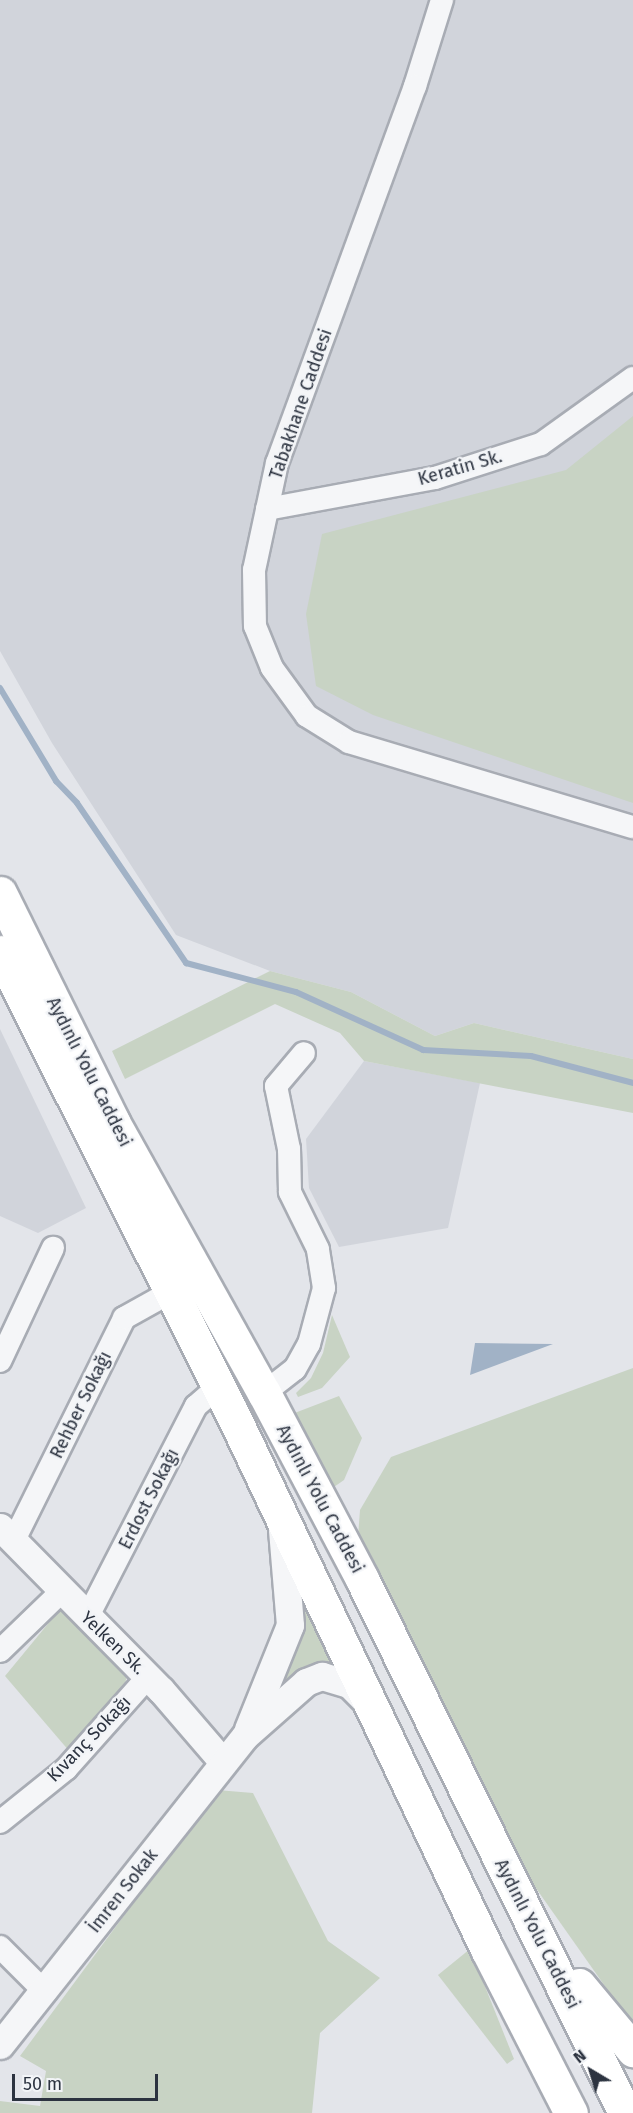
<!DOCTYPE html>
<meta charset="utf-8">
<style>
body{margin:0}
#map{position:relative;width:633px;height:2113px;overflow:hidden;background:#e3e5ea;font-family:"Fira Sans",sans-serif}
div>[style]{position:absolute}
.built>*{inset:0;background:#d1d4db}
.green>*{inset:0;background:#c8d3c4}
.water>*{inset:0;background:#a1b2c6}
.stream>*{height:6px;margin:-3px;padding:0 3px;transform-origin:3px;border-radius:3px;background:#a1b2c6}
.roads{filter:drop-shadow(2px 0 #a8acb4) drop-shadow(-2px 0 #a8acb4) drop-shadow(0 2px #a8acb4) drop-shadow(0 -2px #a8acb4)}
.minor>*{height:22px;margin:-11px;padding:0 11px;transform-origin:11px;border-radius:11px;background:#f5f6f8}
.tertiary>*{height:27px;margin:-13.5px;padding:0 13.5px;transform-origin:13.5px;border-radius:13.5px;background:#f5f6f8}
.primary>*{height:33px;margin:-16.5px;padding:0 16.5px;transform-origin:16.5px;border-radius:16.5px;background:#fff}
span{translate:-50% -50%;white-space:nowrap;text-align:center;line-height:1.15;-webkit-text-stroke:4.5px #f2f4f7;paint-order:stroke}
.street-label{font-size:18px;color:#2c3340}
.north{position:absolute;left:561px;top:2041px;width:60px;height:60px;-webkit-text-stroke:4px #f2f4f7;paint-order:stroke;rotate:322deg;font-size:16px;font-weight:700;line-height:24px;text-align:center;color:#2c3340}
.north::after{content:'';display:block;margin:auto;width:21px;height:27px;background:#2c3340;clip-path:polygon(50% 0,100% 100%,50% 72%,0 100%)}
.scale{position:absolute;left:12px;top:2074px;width:146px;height:27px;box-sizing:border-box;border:3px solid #2c3340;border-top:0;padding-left:8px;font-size:18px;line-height:21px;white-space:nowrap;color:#2c3340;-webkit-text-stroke:4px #f2f4f7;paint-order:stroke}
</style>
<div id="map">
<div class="built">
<div style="clip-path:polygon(0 0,633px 0,633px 1059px,474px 1023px,435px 1036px,351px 992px,270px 971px,176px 935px,52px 743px,0 651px)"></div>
<div style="clip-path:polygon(0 1029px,86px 1208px,38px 1233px,0 1216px)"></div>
<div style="clip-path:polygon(364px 1061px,480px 1083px,448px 1228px,339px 1247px,309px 1188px,306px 1139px)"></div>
</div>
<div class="green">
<div style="clip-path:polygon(633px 416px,633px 803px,373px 715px,316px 686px,306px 614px,322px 534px,566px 470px)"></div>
<div style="clip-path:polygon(270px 971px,351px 992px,435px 1036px,474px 1023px,633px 1059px,633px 1113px,364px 1061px,340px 1033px,275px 1004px,125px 1079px,112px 1051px)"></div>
<div style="clip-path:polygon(332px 1315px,350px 1357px,322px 1388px,298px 1397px,296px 1393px,311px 1378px,323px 1353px)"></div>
<div style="clip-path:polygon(633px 1368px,633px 2026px,533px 1884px,358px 1537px,360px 1510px,391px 1457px)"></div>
<div style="clip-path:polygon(339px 1396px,362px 1438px,344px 1480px,331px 1489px,292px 1414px)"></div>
<div style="clip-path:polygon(296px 1583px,342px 1671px,263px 1706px)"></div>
<div style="clip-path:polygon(61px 1608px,127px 1676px,121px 1699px,70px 1752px,5px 1676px)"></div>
<div style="clip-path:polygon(217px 1790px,253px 1793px,328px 1941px,380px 1978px,320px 2033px,312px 2113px,0 2113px,0 2101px,40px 2106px,46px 2071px,20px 2056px)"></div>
<div style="clip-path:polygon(470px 1949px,514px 2059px,507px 2064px,438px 1975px)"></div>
</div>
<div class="water">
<div style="clip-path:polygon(475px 1343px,553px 1344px,470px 1375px)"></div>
</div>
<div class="stream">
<div style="left:0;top:688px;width:109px;rotate:58.9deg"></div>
<div style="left:56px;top:781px;width:30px;rotate:46deg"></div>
<div style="left:77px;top:803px;width:194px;rotate:55.7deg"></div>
<div style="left:186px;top:963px;width:114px;rotate:14.8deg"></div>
<div style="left:296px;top:992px;width:140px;rotate:24.5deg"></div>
<div style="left:423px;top:1050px;width:108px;rotate:3.2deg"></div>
<div style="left:531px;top:1056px;width:106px;rotate:14.8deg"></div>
</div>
<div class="roads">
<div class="minor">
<div style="left:442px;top:0;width:90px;rotate:107.4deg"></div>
<div style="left:415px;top:86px;width:401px;rotate:110.1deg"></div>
<div style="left:277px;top:463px;width:109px;rotate:102.1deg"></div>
<div style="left:254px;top:570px;width:56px;rotate:89deg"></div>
<div style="left:255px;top:626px;width:45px;rotate:68deg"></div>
<div style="left:272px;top:668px;width:59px;rotate:53.9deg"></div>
<div style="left:307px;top:716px;width:49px;rotate:31.8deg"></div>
<div style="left:349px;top:742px;width:296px;rotate:16.7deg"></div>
<div style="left:267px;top:509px;width:171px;rotate:-10.5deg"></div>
<div style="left:435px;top:478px;width:111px;rotate:-17.8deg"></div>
<div style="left:541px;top:444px;width:113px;rotate:-35.7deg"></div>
<div style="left:0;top:1361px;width:125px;rotate:-64.9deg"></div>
<div style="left:264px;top:1393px;width:39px;rotate:-38deg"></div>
<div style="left:295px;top:1369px;width:29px;rotate:-61deg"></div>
<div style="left:309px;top:1344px;width:58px;rotate:-75deg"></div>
<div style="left:324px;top:1288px;width:39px;rotate:-99deg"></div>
<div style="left:318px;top:1249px;width:64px;rotate:-116.2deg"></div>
<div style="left:290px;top:1192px;width:43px;rotate:-91.3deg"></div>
<div style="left:289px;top:1149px;width:64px;rotate:-101.7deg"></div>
<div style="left:276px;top:1086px;width:43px;rotate:-49.7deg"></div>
<div style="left:14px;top:1540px;width:248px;rotate:-63.6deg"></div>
<div style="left:124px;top:1318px;width:54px;rotate:-29deg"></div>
<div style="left:87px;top:1618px;width:238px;rotate:-62.8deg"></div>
<div style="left:196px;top:1406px;width:29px;rotate:-41deg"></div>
<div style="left:0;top:1651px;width:85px;rotate:-44deg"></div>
<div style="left:0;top:1822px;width:85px;rotate:-38.8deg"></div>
<div style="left:66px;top:1769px;width:123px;rotate:-48.3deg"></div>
<div style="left:0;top:1947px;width:64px;rotate:45deg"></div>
</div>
<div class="tertiary">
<div style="left:0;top:1527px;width:229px;rotate:45.4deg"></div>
<div style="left:161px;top:1690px;width:95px;rotate:49.3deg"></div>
<div style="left:248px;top:1729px;width:112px;rotate:-68deg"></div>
<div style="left:290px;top:1625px;width:95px;rotate:-94.8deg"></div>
<div style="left:0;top:2045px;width:394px;rotate:-51.6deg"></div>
<div style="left:245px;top:1736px;width:81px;rotate:-41.5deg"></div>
<div style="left:306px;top:1682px;width:17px;rotate:-21deg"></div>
<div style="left:322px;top:1676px;width:28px;rotate:17deg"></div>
<div style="left:349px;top:1684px;width:27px;rotate:45deg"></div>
</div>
<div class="primary">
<div style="left:0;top:893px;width:255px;rotate:63.7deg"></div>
<div style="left:113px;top:1122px;width:310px;rotate:60.9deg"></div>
<div style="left:264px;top:1393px;width:210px;rotate:62.2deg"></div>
<div style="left:362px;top:1579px;width:595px;rotate:63.78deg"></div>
<div style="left:0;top:952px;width:516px;rotate:63.29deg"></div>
<div style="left:232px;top:1413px;width:594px;rotate:64.56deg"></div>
<div style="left:487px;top:1949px;width:184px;rotate:62.9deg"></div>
<div style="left:579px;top:1985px;width:85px;rotate:50.3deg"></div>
</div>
</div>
<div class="street-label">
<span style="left:301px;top:404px;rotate:-71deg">Tabakhane Caddesi</span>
<span style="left:460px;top:468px;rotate:-16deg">Keratin Sk.</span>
<span style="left:89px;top:1072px;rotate:63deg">Aydınlı Yolu Caddesi</span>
<span style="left:81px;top:1405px;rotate:-64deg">Rehber Sokağı</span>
<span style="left:149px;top:1499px;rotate:-63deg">Erdost Sokağı</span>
<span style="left:320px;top:1499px;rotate:62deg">Aydınlı Yolu Caddesi</span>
<span style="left:113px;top:1643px;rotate:44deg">Yelken Sk.</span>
<span style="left:89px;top:1739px;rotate:-46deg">Kıvanç Sokağı</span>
<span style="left:123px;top:1891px;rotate:-52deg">İmren Sokak</span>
<span style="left:537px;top:1934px;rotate:63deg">Aydınlı Yolu Caddesi</span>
</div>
<div class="north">N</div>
<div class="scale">50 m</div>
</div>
